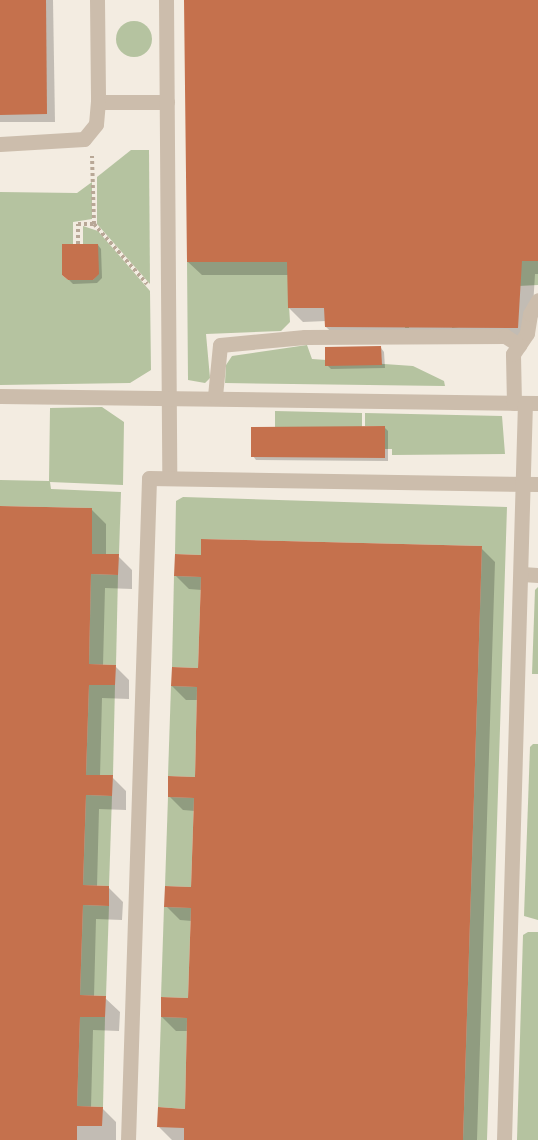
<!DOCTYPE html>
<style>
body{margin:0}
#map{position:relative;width:538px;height:1140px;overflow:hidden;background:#f3ece1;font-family:"Roboto Condensed",sans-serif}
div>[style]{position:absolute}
.green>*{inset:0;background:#b5c3a0}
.round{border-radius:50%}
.shadow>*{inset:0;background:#0003}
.building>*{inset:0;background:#c5714d}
.path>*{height:4px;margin-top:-2px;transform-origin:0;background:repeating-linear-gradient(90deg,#b8a796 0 3px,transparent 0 6px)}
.minor>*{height:15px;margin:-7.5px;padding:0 7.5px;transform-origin:7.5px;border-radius:7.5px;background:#ccbdac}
span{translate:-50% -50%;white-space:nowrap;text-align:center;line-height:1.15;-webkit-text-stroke:5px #fbf5ee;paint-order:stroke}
</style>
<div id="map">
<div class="green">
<div class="round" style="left:116px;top:21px;width:36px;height:36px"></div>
<div style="clip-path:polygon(131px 150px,149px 150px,150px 284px,97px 224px,97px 177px)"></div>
<div style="clip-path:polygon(92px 182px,92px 219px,73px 222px,73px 244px,62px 248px,62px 275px,68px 280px,93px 280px,98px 274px,98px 248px,83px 244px,83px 226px,98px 231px,150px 291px,151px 370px,130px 383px,0 385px,0 192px,77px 193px)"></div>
<div style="clip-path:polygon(538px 261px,538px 285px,459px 289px,459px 327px,452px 328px,452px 288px,409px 288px,409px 328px,405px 328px,405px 281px,288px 288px,290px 322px,281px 331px,206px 334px,210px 378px,205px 383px,188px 380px,187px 262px)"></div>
<div style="clip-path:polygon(307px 345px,312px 359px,413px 366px,444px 381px,445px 386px,225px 383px,226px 365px,232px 356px)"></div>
<div style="clip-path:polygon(102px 407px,124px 422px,123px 485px,50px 482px,51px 489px,121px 492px,119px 554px,92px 554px,92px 508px,0 506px,0 480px,49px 481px,50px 408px)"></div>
<div style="clip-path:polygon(275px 411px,362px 413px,362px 427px,275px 427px)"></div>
<div style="clip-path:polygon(365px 413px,502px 416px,505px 454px,392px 455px,392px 449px,385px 449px,385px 426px,365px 426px)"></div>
<div style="clip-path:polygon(183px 497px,507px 507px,487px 1140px,463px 1140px,482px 546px,201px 539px,201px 555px,175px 554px,176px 501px)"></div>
<div style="clip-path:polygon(91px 574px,118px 575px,116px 665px,89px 664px)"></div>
<div style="clip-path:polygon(174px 576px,201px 577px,198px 668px,172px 667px)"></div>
<div style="clip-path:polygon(538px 587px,538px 674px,532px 674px,535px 590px)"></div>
<div style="clip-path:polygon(89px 685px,115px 685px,113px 775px,86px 775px)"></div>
<div style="clip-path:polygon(171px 686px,197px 687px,195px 777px,168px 776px)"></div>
<div style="clip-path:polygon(533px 744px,538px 744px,538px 920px,524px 916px,530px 747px)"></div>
<div style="clip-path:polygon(86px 795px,112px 796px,109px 886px,83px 885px)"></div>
<div style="clip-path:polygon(168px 797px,194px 798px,191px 887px,165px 886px)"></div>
<div style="clip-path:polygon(83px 905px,109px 906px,106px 996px,80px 995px)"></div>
<div style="clip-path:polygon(164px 907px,191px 908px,188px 998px,161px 997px)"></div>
<div style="clip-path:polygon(528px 932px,538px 932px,538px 1140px,517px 1140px,523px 935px)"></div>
<div style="clip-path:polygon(80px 1017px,105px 1017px,103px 1107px,77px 1106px)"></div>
<div style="clip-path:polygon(161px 1017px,187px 1018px,185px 1109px,158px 1107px)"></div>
</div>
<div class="shadow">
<div style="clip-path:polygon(0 0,53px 0,55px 122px,0 122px)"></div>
<div style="clip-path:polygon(185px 0,538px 0,538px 274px,535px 274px,531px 341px,340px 340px,326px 327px,326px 321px,303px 322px,289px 308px,289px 275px,202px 275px,188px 262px)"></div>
<div style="clip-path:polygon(98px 245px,101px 249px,102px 278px,97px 283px,73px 284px,63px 274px)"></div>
<div style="clip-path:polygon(381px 348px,384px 352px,385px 368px,331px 369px,327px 365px)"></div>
<div style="clip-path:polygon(384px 427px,388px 431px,388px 461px,256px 460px,253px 456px)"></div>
<div style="clip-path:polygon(0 507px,92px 510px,106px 524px,106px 555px,118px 556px,132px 570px,132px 589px,105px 588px,103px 666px,115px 666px,129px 680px,129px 699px,102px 698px,100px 777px,112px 777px,126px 791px,126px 810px,99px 809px,97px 887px,109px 888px,123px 902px,122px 920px,96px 919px,94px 997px,105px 998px,120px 1012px,119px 1031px,93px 1030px,91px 1108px,102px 1108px,116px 1122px,116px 1140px,0 1140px)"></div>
<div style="clip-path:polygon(481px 548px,495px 562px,477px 1140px,172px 1140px,159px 1127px,186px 1110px,188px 1031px,176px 1031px,162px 1017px,189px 999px,192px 921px,180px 920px,166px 906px,193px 889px,195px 811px,183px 810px,169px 796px,196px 778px,198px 700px,186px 700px,172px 686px,199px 669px,202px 590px,189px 589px,175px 575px,203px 557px)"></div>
</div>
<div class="building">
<div style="clip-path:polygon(0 0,46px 0,47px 114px,0 115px)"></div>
<div style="clip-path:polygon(184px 0,538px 0,538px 261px,522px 261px,518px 328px,325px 327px,324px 308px,288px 308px,287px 262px,187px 262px)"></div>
<div style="clip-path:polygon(62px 244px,98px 244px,99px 274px,93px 280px,68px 280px,62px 275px)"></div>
<div style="clip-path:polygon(381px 346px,382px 365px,325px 366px,325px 347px)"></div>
<div style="clip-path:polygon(385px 426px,385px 458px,251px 457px,251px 427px)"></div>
<div style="clip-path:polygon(0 506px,92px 508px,92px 554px,119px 554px,118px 575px,91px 574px,89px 664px,116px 665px,115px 685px,89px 685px,86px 775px,113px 775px,112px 796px,86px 795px,83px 885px,109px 886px,109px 906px,83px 905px,80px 995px,106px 996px,105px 1017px,80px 1017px,77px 1106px,103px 1107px,102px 1126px,77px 1126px,77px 1140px,0 1140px)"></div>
<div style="clip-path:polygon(201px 539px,482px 546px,463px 1140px,184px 1140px,184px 1128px,157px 1127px,158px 1107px,185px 1109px,187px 1018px,161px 1017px,161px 997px,188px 998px,191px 908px,164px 907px,165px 886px,191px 887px,194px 798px,168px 797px,168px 776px,195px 777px,197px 687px,171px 686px,172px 667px,198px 668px,201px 577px,174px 576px,175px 554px,201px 555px)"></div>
</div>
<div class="path">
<div style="left:94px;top:224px;width:80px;rotate:48.5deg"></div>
<div style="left:78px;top:244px;width:20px;rotate:-90deg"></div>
<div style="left:78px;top:224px;width:16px"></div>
<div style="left:94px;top:224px;width:68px;rotate:-91.7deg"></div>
</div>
<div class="minor">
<div style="left:97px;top:0;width:102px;rotate:89.4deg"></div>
<div style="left:98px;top:102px;width:69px"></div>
<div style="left:166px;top:0;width:478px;rotate:89.6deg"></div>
<div style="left:0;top:144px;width:84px;rotate:-3.4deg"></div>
<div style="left:84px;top:139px;width:19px;rotate:-51deg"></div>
<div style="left:96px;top:124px;width:22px;rotate:-85deg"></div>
<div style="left:0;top:396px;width:538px;rotate:0.75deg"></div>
<div style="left:215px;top:396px;width:51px;rotate:-84.4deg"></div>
<div style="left:220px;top:345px;width:85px;rotate:-5.4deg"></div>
<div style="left:305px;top:337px;width:200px;rotate:-0.3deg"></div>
<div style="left:505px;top:336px;width:17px;rotate:33deg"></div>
<div style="left:514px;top:403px;width:49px;rotate:-91.2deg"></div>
<div style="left:513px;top:354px;width:25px;rotate:-56deg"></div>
<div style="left:527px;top:333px;width:19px;rotate:-81deg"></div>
<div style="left:530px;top:314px;width:16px;rotate:-60deg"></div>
<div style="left:522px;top:574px;width:16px;rotate:4deg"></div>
<div style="left:128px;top:1140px;width:662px;rotate:-88.18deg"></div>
<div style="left:149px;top:478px;width:389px;rotate:0.9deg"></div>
<div style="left:504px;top:1140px;width:737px;rotate:-88.37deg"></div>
</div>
</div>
